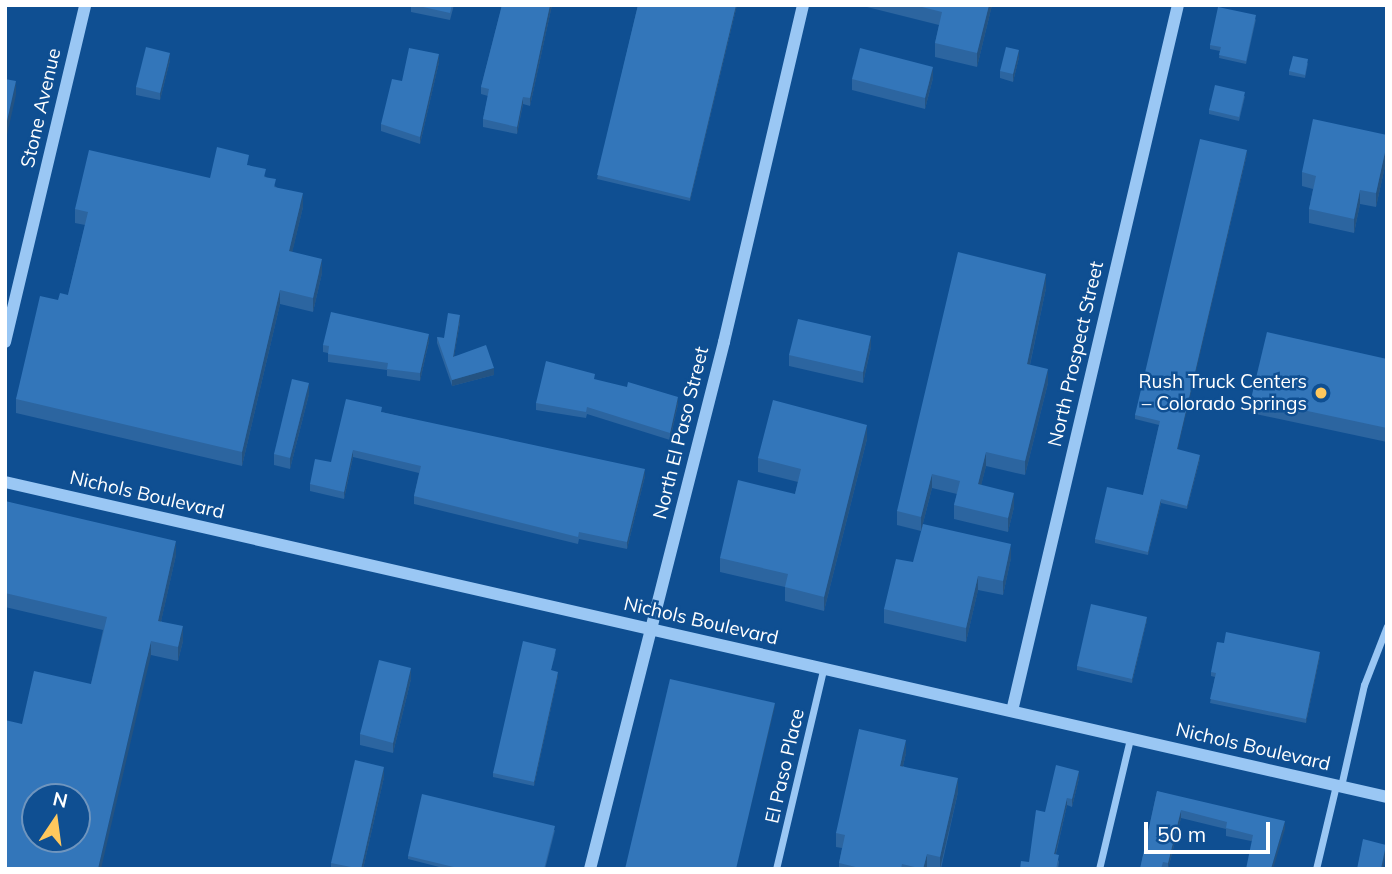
<!DOCTYPE html>
<meta charset="utf-8">
<style>
body{margin:0}
#map{position:relative;width:1392px;height:874px;overflow:hidden;background:#0f4f92;font-family:Mulish,sans-serif}
div>[style]{position:absolute}
.minor>*{height:7px;margin:-3.5px;padding:0 3.5px;transform-origin:3.5px;border-radius:3.5px;background:#9ac7f4}
.tertiary>*{height:12px;margin:-6px;padding:0 6px;transform-origin:6px;border-radius:6px;background:#9ac7f4}
.wall>*{inset:0;background:#2c65a0}
.shaded-wall>*{inset:0;background:#245382}
.building>*{inset:0;background:#3376ba}
.dots>*{width:19px;height:19px;translate:-50% -50%;box-sizing:border-box;border:4px solid #0f4f92;border-radius:50%}
span{translate:-50% -50%;white-space:nowrap;text-align:center;line-height:1.15;-webkit-text-stroke:5px #0f4f92;paint-order:stroke}
.street-label{font-size:19px;color:#fff}
.poi-label{font-size:19px;color:#fff}
.right{translate:-100% -50%;text-align:right}
.frame{position:absolute;inset:0;border:7px solid #fff;pointer-events:none}
.north{position:absolute;left:21px;top:783px;width:70px;height:70px;box-sizing:border-box;background:#0f4f92;border:2px solid #6f95be;border-radius:50%;rotate:13deg;font-size:19px;font-weight:700;line-height:28px;text-align:center;color:#fff}
.north::after{content:'';display:block;margin:auto;width:24px;height:32px;background:#ffc85d;clip-path:polygon(50% 0,100% 100%,50% 72%,0 100%)}
.scale{position:absolute;left:1144px;top:822px;width:126px;height:32px;box-sizing:border-box;border:4px solid #fff;border-top:0;padding-left:9px;font-size:21px;line-height:24px;white-space:nowrap;color:#fff;-webkit-text-stroke:5px #0f4f92;paint-order:stroke}
</style>
<div id="map">
<div class="minor">
<div style="left:1341px;top:786px;width:104px;rotate:-77.2deg"></div>
<div style="left:1364px;top:685px;width:63px;rotate:-68.7deg"></div>
<div style="left:776px;top:869px;width:204px;rotate:-76.7deg"></div>
<div style="left:1099px;top:869px;width:134px;rotate:-76.6deg"></div>
<div style="left:1316px;top:869px;width:86px;rotate:-76.6deg"></div>
</div>
<div class="tertiary">
<div style="left:5px;top:342px;width:346px;rotate:-76.6deg"></div>
<div style="left:5px;top:482px;width:1417px;rotate:12.84deg"></div>
<div style="left:1012px;top:711px;width:725px;rotate:-76.77deg"></div>
<div style="left:590px;top:869px;width:544px;rotate:-75.73deg"></div>
<div style="left:724px;top:342px;width:346px;rotate:-76.8deg"></div>
</div>
<div class="wall">
<div style="clip-path:polygon(411px 5px,454px 5px,450px 20px,411px 12px)"></div>
<div style="clip-path:polygon(502px 5px,552px 5px,530px 106px,523px 104px,517px 134px,483px 127px,483px 119px,488px 96px,481px 94px,481px 87px)"></div>
<div style="clip-path:polygon(638px 5px,737px 5px,690px 201px,597px 179px)"></div>
<div style="clip-path:polygon(867px 5px,992px 5px,977px 67px,935px 57px,935px 43px,939px 25px,867px 7px)"></div>
<div style="clip-path:polygon(1256px 19px,1246px 64px,1219px 58px,1220px 51px,1210px 49px,1210px 45px)"></div>
<div style="clip-path:polygon(1019px 57px,1013px 82px,1000px 78px,1000px 71px)"></div>
<div style="clip-path:polygon(170px 60px,160px 100px,136px 95px,136px 87px)"></div>
<div style="clip-path:polygon(439px 62px,420px 144px,381px 131px,381px 124px)"></div>
<div style="clip-path:polygon(1308px 63px,1305px 78px,1289px 75px,1289px 71px)"></div>
<div style="clip-path:polygon(933px 78px,925px 109px,852px 90px,852px 79px)"></div>
<div style="clip-path:polygon(1245px 96px,1239px 121px,1209px 114px,1209px 110px)"></div>
<div style="clip-path:polygon(1387px 135px,1387px 157px,1376px 207px,1360px 204px,1354px 233px,1309px 223px,1309px 209px,1313px 189px,1302px 186px,1302px 172px)"></div>
<div style="clip-path:polygon(1247px 154px,1177px 450px,1200px 459px,1187px 509px,1161px 503px,1148px 555px,1095px 543px,1095px 539px,1143px 495px,1159px 425px,1135px 419px,1135px 415px)"></div>
<div style="clip-path:polygon(249px 165px,266px 177px,276px 187px,303px 207px,292px 252px,322px 273px,313px 312px,280px 304px,242px 466px,16px 413px,16px 399px,58px 300px,68px 295px,85px 225px,75px 223px,75px 209px,210px 178px)"></div>
<div style="clip-path:polygon(1046px 288px,1030px 365px,1048px 383px,1025px 475px,986px 466px,981px 485px,1014px 507px,1008px 532px,954px 519px,954px 505px,957px 494px,932px 488px,921px 531px,897px 525px,897px 511px)"></div>
<div style="clip-path:polygon(460px 322px,454px 356px,494px 375px,452px 386px,437px 343px,437px 337px,444px 338px)"></div>
<div style="clip-path:polygon(429px 341px,420px 381px,387px 376px,387px 370px,328px 362px,328px 353px,323px 352px,323px 345px)"></div>
<div style="clip-path:polygon(871px 347px,863px 383px,789px 366px,789px 355px)"></div>
<div style="clip-path:polygon(1387px 359px,1387px 442px,1251px 413px,1251px 399px)"></div>
<div style="clip-path:polygon(595px 380px,678px 404px,670px 440px,587px 414px,586px 418px,536px 410px,536px 403px)"></div>
<div style="clip-path:polygon(309px 394px,290px 469px,274px 465px,274px 454px)"></div>
<div style="clip-path:polygon(382px 412px,645px 476px,627px 549px,579px 539px,578px 544px,414px 504px,414px 496px,419px 473px,353px 457px,344px 499px,310px 491px,310px 484px)"></div>
<div style="clip-path:polygon(867px 439px,824px 611px,785px 601px,785px 587px,720px 572px,720px 558px,795px 494px,798px 482px,758px 472px,758px 458px)"></div>
<div style="clip-path:polygon(5px 501px,176px 555px,161px 621px,183px 641px,178px 661px,151px 655px,22px 724px,91px 684px,103px 630px,5px 607px)"></div>
<div style="clip-path:polygon(1011px 558px,1003px 595px,978px 590px,966px 642px,884px 623px,884px 609px,913px 562px)"></div>
<div style="clip-path:polygon(1147px 620px,1132px 683px,1077px 670px,1077px 666px)"></div>
<div style="clip-path:polygon(556px 652px,551px 670px,558px 676px,534px 786px,493px 777px,493px 773px)"></div>
<div style="clip-path:polygon(1320px 656px,1306px 723px,1210px 703px,1215px 677px,1211px 676px,1211px 672px)"></div>
<div style="clip-path:polygon(411px 679px,393px 753px,360px 745px,360px 734px)"></div>
<div style="clip-path:polygon(906px 753px,903px 766px,958px 792px,941px 869px,927px 867px,927px 869px,839px 869px,839px 863px,842px 848px,836px 847px,836px 833px)"></div>
<div style="clip-path:polygon(384px 777px,363px 869px,331px 869px,331px 863px)"></div>
<div style="clip-path:polygon(1079px 778px,1072px 807px,1067px 805px,1056px 854px,1059px 862px,1058px 869px,1020px 869px,1029px 862px)"></div>
<div style="clip-path:polygon(1157px 791px,1285px 829px,1251px 841px,1226px 836px,1226px 829px,1181px 818px,1168px 869px,1140px 869px)"></div>
<div style="clip-path:polygon(555px 830px,545px 869px,447px 869px,408px 859px,408px 856px)"></div>
</div>
<div class="shaded-wall">
<div style="clip-path:polygon(550px 5px,552px 5px,530px 106px,530px 98px)"></div>
<div style="clip-path:polygon(736px 5px,737px 5px,690px 201px,690px 198px)"></div>
<div style="clip-path:polygon(989px 5px,992px 5px,977px 67px,977px 53px)"></div>
<div style="clip-path:polygon(1019px 50px,1019px 57px,1013px 82px,1013px 74px)"></div>
<div style="clip-path:polygon(170px 53px,170px 60px,160px 100px,160px 93px)"></div>
<div style="clip-path:polygon(439px 54px,439px 62px,420px 144px,420px 137px)"></div>
<div style="clip-path:polygon(933px 67px,933px 78px,925px 109px,925px 98px)"></div>
<div style="clip-path:polygon(16px 81px,16px 95px,5px 144px,5px 130px)"></div>
<div style="clip-path:polygon(523px 97px,523px 104px,517px 134px,517px 127px)"></div>
<div style="clip-path:polygon(1387px 143px,1387px 157px,1376px 207px,1376px 193px)"></div>
<div style="clip-path:polygon(1247px 150px,1247px 154px,1177px 453px,1177px 449px)"></div>
<div style="clip-path:polygon(1360px 190px,1360px 204px,1354px 233px,1354px 219px)"></div>
<div style="clip-path:polygon(303px 193px,303px 207px,289px 266px,289px 251px)"></div>
<div style="clip-path:polygon(322px 259px,322px 273px,313px 312px,313px 298px)"></div>
<div style="clip-path:polygon(1046px 274px,1046px 288px,1027px 378px,1027px 364px)"></div>
<div style="clip-path:polygon(280px 290px,280px 304px,242px 466px,242px 452px)"></div>
<div style="clip-path:polygon(460px 315px,460px 322px,453px 363px,453px 357px)"></div>
<div style="clip-path:polygon(429px 334px,429px 341px,420px 381px,420px 373px)"></div>
<div style="clip-path:polygon(871px 336px,871px 347px,863px 383px,863px 372px)"></div>
<div style="clip-path:polygon(494px 368px,494px 375px,452px 386px,452px 380px)"></div>
<div style="clip-path:polygon(1048px 369px,1048px 383px,1025px 475px,1025px 461px)"></div>
<div style="clip-path:polygon(309px 383px,309px 394px,290px 469px,290px 458px)"></div>
<div style="clip-path:polygon(678px 397px,678px 404px,670px 440px,670px 433px)"></div>
<div style="clip-path:polygon(867px 425px,867px 439px,824px 611px,824px 597px)"></div>
<div style="clip-path:polygon(353px 450px,353px 457px,344px 499px,344px 492px)"></div>
<div style="clip-path:polygon(986px 452px,986px 466px,978px 498px,978px 484px)"></div>
<div style="clip-path:polygon(1200px 455px,1200px 459px,1187px 509px,1187px 506px)"></div>
<div style="clip-path:polygon(645px 469px,645px 476px,627px 549px,627px 542px)"></div>
<div style="clip-path:polygon(932px 474px,932px 488px,921px 531px,921px 517px)"></div>
<div style="clip-path:polygon(1014px 493px,1014px 507px,1008px 532px,1008px 518px)"></div>
<div style="clip-path:polygon(1161px 499px,1161px 503px,1148px 555px,1148px 552px)"></div>
<div style="clip-path:polygon(176px 541px,176px 555px,158px 635px,158px 621px)"></div>
<div style="clip-path:polygon(1011px 544px,1011px 558px,1003px 595px,1003px 581px)"></div>
<div style="clip-path:polygon(978px 576px,978px 590px,966px 642px,966px 628px)"></div>
<div style="clip-path:polygon(1147px 617px,1147px 620px,1132px 683px,1132px 679px)"></div>
<div style="clip-path:polygon(183px 626px,183px 641px,178px 661px,178px 647px)"></div>
<div style="clip-path:polygon(151px 641px,151px 655px,101px 869px,98px 869px)"></div>
<div style="clip-path:polygon(1320px 652px,1320px 656px,1306px 723px,1306px 719px)"></div>
<div style="clip-path:polygon(411px 668px,411px 679px,393px 753px,393px 743px)"></div>
<div style="clip-path:polygon(558px 672px,558px 676px,534px 786px,534px 782px)"></div>
<div style="clip-path:polygon(775px 703px,775px 707px,736px 869px)"></div>
<div style="clip-path:polygon(906px 740px,906px 753px,900px 779px,900px 766px)"></div>
<div style="clip-path:polygon(384px 767px,384px 777px,363px 869px,361px 869px)"></div>
<div style="clip-path:polygon(1079px 771px,1079px 778px,1072px 807px,1072px 799px)"></div>
<div style="clip-path:polygon(958px 778px,958px 792px,940px 869px,940px 857px)"></div>
<div style="clip-path:polygon(1067px 798px,1067px 805px,1054px 861px,1054px 854px)"></div>
<div style="clip-path:polygon(1181px 810px,1181px 818px,1168px 869px,1168px 863px)"></div>
<div style="clip-path:polygon(1285px 821px,1285px 829px,1273px 869px,1271px 869px)"></div>
<div style="clip-path:polygon(1386px 845px,1386px 851px,1383px 869px,1381px 869px)"></div>
<div style="clip-path:polygon(927px 854px,927px 869px,923px 869px)"></div>
</div>
<div class="building">
<div style="clip-path:polygon(414px 5px,452px 5px,450px 13px)"></div>
<div style="clip-path:polygon(502px 5px,550px 5px,530px 98px,523px 97px,517px 127px,483px 119px,489px 89px,481px 87px)"></div>
<div style="clip-path:polygon(638px 5px,736px 5px,690px 198px,597px 175px)"></div>
<div style="clip-path:polygon(914px 5px,989px 5px,977px 53px,935px 43px,942px 12px)"></div>
<div style="clip-path:polygon(1218px 7px,1256px 15px,1246px 61px,1219px 55px,1221px 47px,1210px 45px)"></div>
<div style="clip-path:polygon(146px 47px,170px 53px,160px 93px,136px 87px)"></div>
<div style="clip-path:polygon(1006px 47px,1019px 50px,1013px 74px,1000px 71px)"></div>
<div style="clip-path:polygon(409px 48px,439px 54px,420px 137px,381px 124px,392px 79px,402px 81px)"></div>
<div style="clip-path:polygon(860px 48px,933px 67px,925px 98px,852px 79px)"></div>
<div style="clip-path:polygon(1293px 56px,1308px 59px,1305px 75px,1289px 71px)"></div>
<div style="clip-path:polygon(5px 79px,16px 81px,5px 130px)"></div>
<div style="clip-path:polygon(1215px 85px,1245px 92px,1239px 117px,1209px 110px)"></div>
<div style="clip-path:polygon(1313px 119px,1387px 135px,1387px 143px,1376px 193px,1360px 190px,1354px 219px,1309px 209px,1316px 176px,1302px 172px)"></div>
<div style="clip-path:polygon(1200px 139px,1247px 150px,1177px 449px,1200px 455px,1187px 506px,1161px 499px,1148px 552px,1095px 539px,1107px 487px,1143px 495px,1160px 421px,1135px 415px)"></div>
<div style="clip-path:polygon(217px 147px,249px 155px,247px 165px,266px 169px,264px 177px,276px 179px,274px 187px,303px 193px,289px 251px,322px 259px,313px 298px,280px 290px,242px 452px,16px 399px,40px 296px,58px 300px,60px 293px,68px 295px,88px 212px,75px 209px,89px 150px,210px 178px)"></div>
<div style="clip-path:polygon(958px 252px,1046px 274px,1027px 364px,1048px 369px,1025px 461px,986px 452px,978px 484px,1014px 493px,1008px 518px,954px 505px,960px 481px,932px 474px,921px 517px,897px 511px)"></div>
<div style="clip-path:polygon(331px 312px,429px 334px,420px 373px,387px 369px,388px 363px,328px 354px,329px 346px,323px 345px)"></div>
<div style="clip-path:polygon(448px 313px,460px 315px,453px 357px,486px 345px,494px 368px,452px 380px,437px 337px,444px 338px)"></div>
<div style="clip-path:polygon(798px 319px,871px 336px,863px 372px,789px 355px)"></div>
<div style="clip-path:polygon(1267px 332px,1387px 359px,1387px 428px,1251px 399px)"></div>
<div style="clip-path:polygon(546px 361px,595px 374px,594px 379px,627px 387px,628px 382px,678px 397px,670px 433px,587px 407px,586px 412px,536px 403px)"></div>
<div style="clip-path:polygon(292px 379px,309px 383px,290px 458px,274px 454px)"></div>
<div style="clip-path:polygon(346px 399px,382px 407px,381px 412px,645px 469px,627px 542px,579px 532px,578px 537px,414px 496px,421px 466px,353px 450px,344px 492px,310px 484px,315px 459px,331px 462px)"></div>
<div style="clip-path:polygon(773px 400px,867px 425px,824px 597px,785px 587px,788px 574px,720px 558px,738px 480px,795px 494px,801px 469px,758px 458px)"></div>
<div style="clip-path:polygon(evenodd,5px 501px,176px 541px,158px 621px,183px 626px,178px 647px,151px 641px,98px 869px,5px 869px,5px 720px,22px 724px,34px 671px,91px 684px,107px 617px,5px 593px,5px 501px,35px 797px,77px 797px,77px 839px,35px 839px,35px 797px)"></div>
<div style="clip-path:polygon(923px 524px,1011px 544px,1003px 581px,978px 576px,966px 628px,884px 609px,896px 559px,913px 562px)"></div>
<div style="clip-path:polygon(1091px 604px,1147px 617px,1132px 679px,1077px 666px)"></div>
<div style="clip-path:polygon(1226px 632px,1320px 652px,1306px 719px,1210px 699px,1216px 673px,1211px 672px,1217px 642px,1224px 643px)"></div>
<div style="clip-path:polygon(523px 641px,556px 649px,551px 670px,558px 672px,534px 782px,493px 773px)"></div>
<div style="clip-path:polygon(379px 660px,411px 668px,393px 743px,360px 734px)"></div>
<div style="clip-path:polygon(670px 679px,775px 703px,736px 869px,625px 869px)"></div>
<div style="clip-path:polygon(859px 729px,906px 740px,900px 766px,958px 778px,940px 857px,927px 854px,923px 869px,902px 864px,901px 869px,864px 869px,839px 863px,845px 835px,836px 833px)"></div>
<div style="clip-path:polygon(355px 760px,384px 767px,361px 869px,331px 863px)"></div>
<div style="clip-path:polygon(1056px 765px,1079px 771px,1072px 799px,1067px 798px,1054px 854px,1059px 855px,1056px 869px,1020px 869px,1021px 861px,1029px 862px,1036px 810px,1045px 812px)"></div>
<div style="clip-path:polygon(1157px 791px,1285px 821px,1271px 869px,1246px 869px,1253px 835px,1226px 828px,1227px 822px,1181px 810px,1168px 863px,1163px 862px,1161px 869px,1140px 869px)"></div>
<div style="clip-path:polygon(422px 794px,555px 826px,544px 869px,462px 869px,408px 856px)"></div>
<div style="clip-path:polygon(1363px 839px,1386px 845px,1381px 869px,1357px 869px)"></div>
</div>
<div class="dots">
<div style="left:1321px;top:393px;background:#ffc85d"></div>
</div>
<div class="street-label">
<span style="left:41px;top:108px;rotate:-77deg">Stone Avenue</span>
<span style="left:1076px;top:354px;rotate:-77deg">North Prospect Street</span>
<span style="left:681px;top:433px;rotate:-76deg">North El Paso Street</span>
<span style="left:147px;top:495px;rotate:13deg">Nichols Boulevard</span>
<span style="left:701px;top:621px;rotate:13deg">Nichols Boulevard</span>
<span style="left:1253px;top:747px;rotate:13deg">Nichols Boulevard</span>
<span style="left:785px;top:766px;rotate:-77deg">El Paso Place</span>
</div>
<div class="poi-label">
<span class="right" style="left:1307px;top:393px">Rush Truck Centers<br>– Colorado Springs</span>
</div>
<div class="frame"></div>
<div class="north">N</div>
<div class="scale">50 m</div>
</div>
